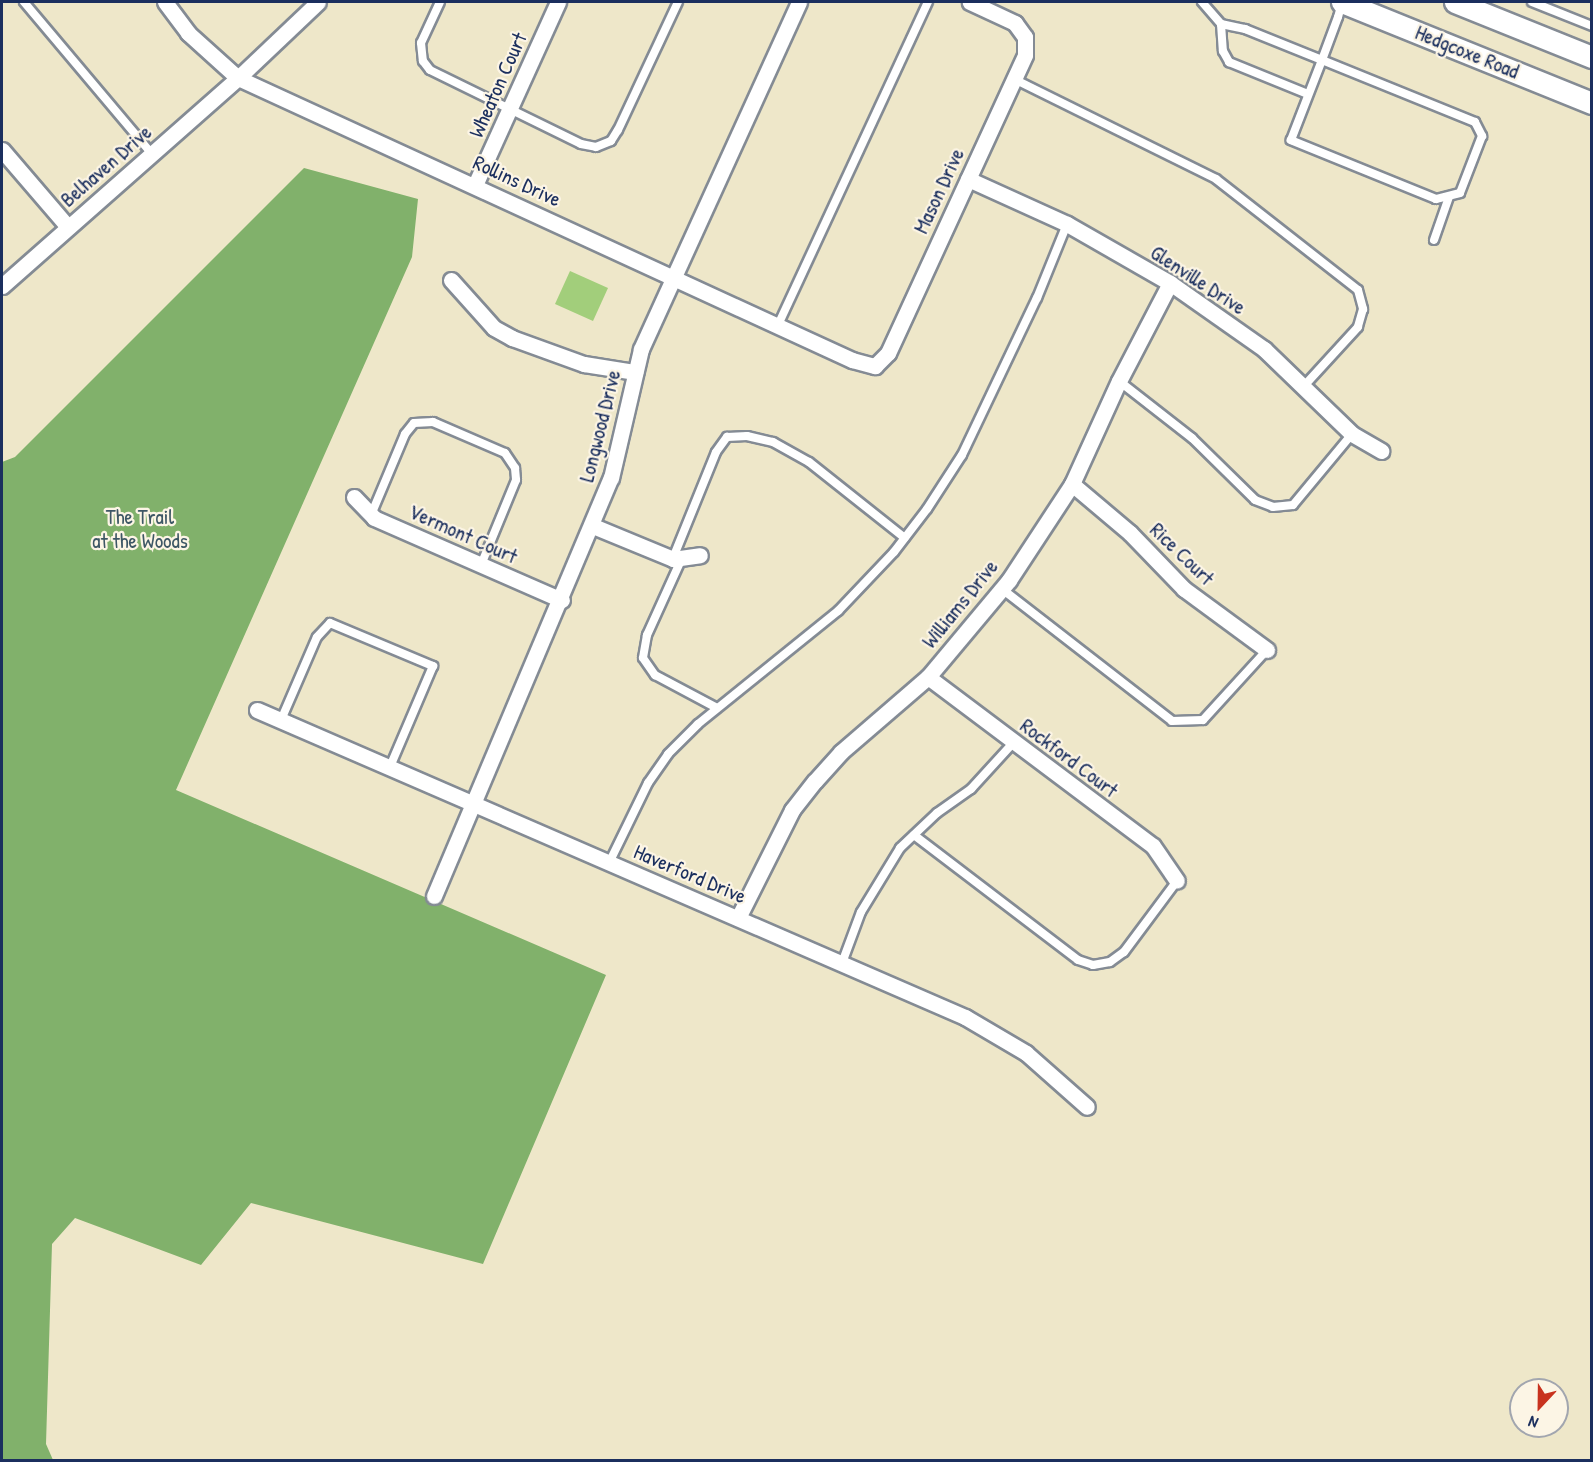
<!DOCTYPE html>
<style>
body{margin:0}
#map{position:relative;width:1593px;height:1462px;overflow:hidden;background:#eee7c9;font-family:"Patrick Hand",sans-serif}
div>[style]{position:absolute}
.green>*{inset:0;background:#a2ce7b}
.forest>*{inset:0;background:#81b16b}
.roads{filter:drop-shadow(2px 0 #848b94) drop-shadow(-2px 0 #848b94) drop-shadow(0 2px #848b94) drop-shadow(0 -2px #848b94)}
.service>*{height:8px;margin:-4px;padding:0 4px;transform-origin:4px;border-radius:4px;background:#fff}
.minor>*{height:15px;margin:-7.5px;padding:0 7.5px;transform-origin:7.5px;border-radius:7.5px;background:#fff}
.secondary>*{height:21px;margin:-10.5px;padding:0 10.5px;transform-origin:10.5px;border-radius:10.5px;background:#fff}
span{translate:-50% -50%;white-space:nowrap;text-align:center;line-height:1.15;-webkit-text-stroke:4.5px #fcf5e5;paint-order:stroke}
.street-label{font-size:21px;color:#1b2f5e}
.park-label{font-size:21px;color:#3d5765}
.frame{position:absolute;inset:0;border:3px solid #1b2f5e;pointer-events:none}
.north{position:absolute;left:1509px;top:1378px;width:60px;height:60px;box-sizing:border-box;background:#fcf5e5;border:2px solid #a2a6af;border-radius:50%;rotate:202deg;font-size:16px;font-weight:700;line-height:24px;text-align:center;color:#1b2f5e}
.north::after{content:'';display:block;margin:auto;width:21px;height:27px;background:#c8321e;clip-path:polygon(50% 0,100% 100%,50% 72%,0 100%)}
</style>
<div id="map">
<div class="green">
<div style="clip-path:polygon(570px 271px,608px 288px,593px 321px,555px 304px)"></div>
</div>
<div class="forest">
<div style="clip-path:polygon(304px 168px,418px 199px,412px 257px,176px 790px,606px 975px,483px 1264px,251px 1203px,201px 1265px,75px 1218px,52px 1244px,46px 1444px,53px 1460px,2px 1460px,2px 462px,15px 457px)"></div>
</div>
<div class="roads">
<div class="service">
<div style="left:24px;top:2px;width:199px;rotate:49.9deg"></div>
<div style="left:440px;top:2px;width:45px;rotate:114.9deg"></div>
<div style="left:421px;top:43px;width:18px;rotate:84deg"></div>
<div style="left:423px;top:61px;width:11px;rotate:52deg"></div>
<div style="left:430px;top:70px;width:168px;rotate:26.1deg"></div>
<div style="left:581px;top:144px;width:15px;rotate:11deg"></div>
<div style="left:596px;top:147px;width:16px;rotate:-22deg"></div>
<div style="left:611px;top:141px;width:13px;rotate:-58deg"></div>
<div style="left:618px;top:130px;width:141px;rotate:-64.9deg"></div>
<div style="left:1202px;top:2px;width:29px;rotate:49deg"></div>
<div style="left:1221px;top:24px;width:27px;rotate:86deg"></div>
<div style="left:1223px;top:51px;width:13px;rotate:61deg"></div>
<div style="left:1229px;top:62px;width:85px;rotate:22.1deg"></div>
<div style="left:1532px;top:2px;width:65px;rotate:21.8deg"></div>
<div style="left:1221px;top:24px;width:25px;rotate:12deg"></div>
<div style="left:1245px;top:29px;width:83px;rotate:21.9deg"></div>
<div style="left:1322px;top:60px;width:165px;rotate:22.1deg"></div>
<div style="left:1475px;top:122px;width:16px;rotate:63deg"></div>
<div style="left:1482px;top:136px;width:61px;rotate:111.1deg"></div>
<div style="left:1460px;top:193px;width:25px;rotate:166deg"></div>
<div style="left:1436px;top:199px;width:157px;rotate:-157.9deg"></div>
<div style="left:1291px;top:140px;width:86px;rotate:-68.8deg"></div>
<div style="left:1322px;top:60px;width:46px;rotate:-69.6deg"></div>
<div style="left:1338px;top:17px;width:15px;rotate:-74deg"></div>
<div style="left:1014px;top:79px;width:225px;rotate:26.3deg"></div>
<div style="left:1216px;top:179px;width:180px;rotate:38deg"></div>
<div style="left:1358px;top:290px;width:20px;rotate:75deg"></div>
<div style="left:1363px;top:309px;width:19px;rotate:106deg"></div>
<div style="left:1358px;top:327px;width:81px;rotate:132.5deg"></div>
<div style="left:1434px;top:240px;width:46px;rotate:-70.8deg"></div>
<div style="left:778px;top:325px;width:356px;rotate:-65.1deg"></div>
<div style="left:1119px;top:381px;width:93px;rotate:38deg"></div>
<div style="left:1192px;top:438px;width:88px;rotate:44.5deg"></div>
<div style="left:1255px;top:500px;width:19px;rotate:21deg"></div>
<div style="left:1273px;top:507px;width:20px;rotate:-6deg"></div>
<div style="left:1293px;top:505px;width:92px;rotate:-50.3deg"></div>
<div style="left:371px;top:515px;width:88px;rotate:-67.2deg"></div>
<div style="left:405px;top:434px;width:14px;rotate:-51deg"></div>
<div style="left:414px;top:423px;width:19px;rotate:-3deg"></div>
<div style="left:433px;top:422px;width:78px;rotate:23.3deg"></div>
<div style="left:505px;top:453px;width:18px;rotate:56deg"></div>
<div style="left:515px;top:468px;width:12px;rotate:85deg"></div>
<div style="left:516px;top:480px;width:92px;rotate:112.4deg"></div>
<div style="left:673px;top:558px;width:114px;rotate:-67.9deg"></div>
<div style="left:716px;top:452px;width:19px;rotate:-54deg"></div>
<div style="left:727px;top:437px;width:20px;rotate:-3deg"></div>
<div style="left:747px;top:436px;width:27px;rotate:13deg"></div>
<div style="left:773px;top:442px;width:41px;rotate:29.1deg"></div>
<div style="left:809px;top:462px;width:122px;rotate:38.4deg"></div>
<div style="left:682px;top:558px;width:85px;rotate:114.4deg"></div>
<div style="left:647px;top:635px;width:23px;rotate:100deg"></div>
<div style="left:643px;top:658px;width:21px;rotate:55deg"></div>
<div style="left:655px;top:675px;width:70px;rotate:28deg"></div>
<div style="left:1002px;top:589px;width:215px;rotate:37.8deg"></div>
<div style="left:1172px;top:721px;width:31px;rotate:-2deg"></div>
<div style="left:1203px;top:720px;width:95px;rotate:-47.6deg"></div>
<div style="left:281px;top:720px;width:90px;rotate:-66.6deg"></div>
<div style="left:317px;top:637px;width:19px;rotate:-47deg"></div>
<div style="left:330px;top:623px;width:112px;rotate:22.7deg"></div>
<div style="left:433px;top:666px;width:110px;rotate:113.1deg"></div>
<div style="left:914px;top:835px;width:206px;rotate:37.3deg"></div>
<div style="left:1078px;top:960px;width:16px;rotate:18deg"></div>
<div style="left:1093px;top:965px;width:17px;rotate:-10deg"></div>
<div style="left:1110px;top:962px;width:17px;rotate:-36deg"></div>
<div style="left:1124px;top:952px;width:89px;rotate:-53.3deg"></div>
<div style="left:609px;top:863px;width:89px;rotate:-64deg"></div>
<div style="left:648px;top:783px;width:35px;rotate:-55deg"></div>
<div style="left:668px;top:754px;width:42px;rotate:-45deg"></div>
<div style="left:698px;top:724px;width:180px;rotate:-38.9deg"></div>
<div style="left:838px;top:611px;width:81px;rotate:-46.5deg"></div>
<div style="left:894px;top:552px;width:54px;rotate:-52.5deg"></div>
<div style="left:927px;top:509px;width:64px;rotate:-57.1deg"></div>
<div style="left:962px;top:455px;width:174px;rotate:-64.5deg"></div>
<div style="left:1037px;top:298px;width:80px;rotate:-67.9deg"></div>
<div style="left:842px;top:963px;width:54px;rotate:-69.6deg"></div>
<div style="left:861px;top:912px;width:75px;rotate:-58.6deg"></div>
<div style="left:900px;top:848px;width:51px;rotate:-43.4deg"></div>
<div style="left:937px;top:813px;width:42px;rotate:-35.2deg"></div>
<div style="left:971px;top:789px;width:62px;rotate:-47.6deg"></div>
</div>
<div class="minor">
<div style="left:165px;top:2px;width:39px;rotate:53deg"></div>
<div style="left:188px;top:33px;width:67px;rotate:42deg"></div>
<div style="left:238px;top:78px;width:676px;rotate:24.67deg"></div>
<div style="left:852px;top:360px;width:24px;rotate:15deg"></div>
<div style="left:875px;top:366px;width:18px;rotate:-45deg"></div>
<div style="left:888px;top:353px;width:328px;rotate:-65.3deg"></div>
<div style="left:1025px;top:55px;width:18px;rotate:-90deg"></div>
<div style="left:1025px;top:37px;width:17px;rotate:-126deg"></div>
<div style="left:1015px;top:23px;width:50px;rotate:-155deg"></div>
<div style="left:2px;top:150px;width:101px;rotate:49.4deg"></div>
<div style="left:968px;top:179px;width:109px;rotate:24.4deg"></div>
<div style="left:1067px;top:224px;width:119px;rotate:29.8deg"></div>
<div style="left:1170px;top:283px;width:115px;rotate:35.1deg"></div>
<div style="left:1264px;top:349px;width:122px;rotate:44deg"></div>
<div style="left:1352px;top:434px;width:34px;rotate:30deg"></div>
<div style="left:475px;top:185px;width:201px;rotate:-65.6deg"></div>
<div style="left:451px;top:280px;width:64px;rotate:48.1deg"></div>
<div style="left:494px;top:328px;width:21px;rotate:29deg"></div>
<div style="left:512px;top:338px;width:77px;rotate:19.9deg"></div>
<div style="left:584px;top:364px;width:52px;rotate:8.9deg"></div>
<div style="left:2px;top:286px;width:315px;rotate:-41.4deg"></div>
<div style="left:238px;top:78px;width:110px;rotate:-43.5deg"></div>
<div style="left:1072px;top:484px;width:76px;rotate:40.2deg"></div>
<div style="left:1130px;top:533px;width:78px;rotate:46deg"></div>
<div style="left:1184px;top:589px;width:103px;rotate:36.3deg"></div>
<div style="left:354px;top:497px;width:29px;rotate:46deg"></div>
<div style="left:374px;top:518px;width:205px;rotate:23.6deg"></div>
<div style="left:593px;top:526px;width:87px;rotate:22.4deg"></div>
<div style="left:673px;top:559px;width:27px;rotate:-8deg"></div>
<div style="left:928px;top:677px;width:281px;rotate:36.9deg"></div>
<div style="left:1153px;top:846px;width:42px;rotate:55.6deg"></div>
<div style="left:257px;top:710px;width:772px;rotate:23.44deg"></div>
<div style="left:965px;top:1017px;width:71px;rotate:30.5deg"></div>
<div style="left:1026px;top:1053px;width:81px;rotate:41.5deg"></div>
<div style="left:434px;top:896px;width:454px;rotate:-67.1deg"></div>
<div style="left:611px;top:478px;width:132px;rotate:-76.9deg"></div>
<div style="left:641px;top:349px;width:381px;rotate:-65.5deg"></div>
<div style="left:738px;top:918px;width:121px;rotate:-63.4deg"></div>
<div style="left:792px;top:810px;width:37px;rotate:-52deg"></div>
<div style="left:815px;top:781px;width:39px;rotate:-48deg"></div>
<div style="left:841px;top:752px;width:115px;rotate:-40.8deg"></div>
<div style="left:928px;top:677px;width:126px;rotate:-50.1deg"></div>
<div style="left:1009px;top:580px;width:115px;rotate:-56.7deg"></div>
<div style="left:1072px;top:484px;width:113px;rotate:-65.5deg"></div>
<div style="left:1119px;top:381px;width:110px;rotate:-62.5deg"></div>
</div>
<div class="secondary">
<div style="left:1342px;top:2px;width:270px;rotate:22deg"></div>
<div style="left:1455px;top:2px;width:148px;rotate:21.9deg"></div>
</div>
</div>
<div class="street-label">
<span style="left:1467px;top:52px;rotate:22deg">Hedgcoxe Road</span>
<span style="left:498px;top:85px;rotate:-66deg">Wheaton Court</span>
<span style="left:106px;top:166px;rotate:-41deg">Belhaven Drive</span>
<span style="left:517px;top:181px;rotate:25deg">Rollins Drive</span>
<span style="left:939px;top:191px;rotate:-65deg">Mason Drive</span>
<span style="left:1198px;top:280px;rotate:33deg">Glenville Drive</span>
<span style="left:600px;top:426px;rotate:-76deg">Longwood Drive</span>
<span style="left:463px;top:534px;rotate:24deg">Vermont Court</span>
<span style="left:1182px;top:554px;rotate:44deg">Rice Court</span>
<span style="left:960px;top:604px;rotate:-51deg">Williams Drive</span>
<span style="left:1069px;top:758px;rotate:37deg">Rockford Court</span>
<span style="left:690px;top:874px;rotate:23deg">Haverford Drive</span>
</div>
<div class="park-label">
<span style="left:140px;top:529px">The Trail<br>at the Woods</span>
</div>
<div class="frame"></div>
<div class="north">N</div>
</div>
